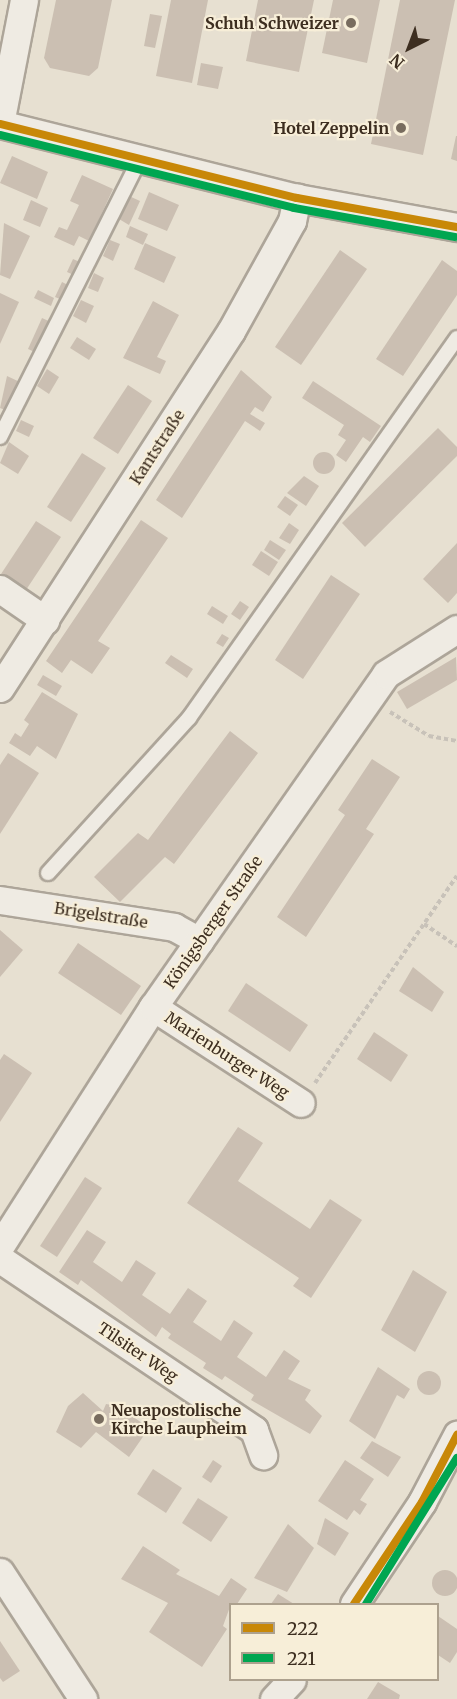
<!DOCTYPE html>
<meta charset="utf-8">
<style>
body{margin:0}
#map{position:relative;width:457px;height:1699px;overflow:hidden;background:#e7e0d1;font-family:Merriweather,serif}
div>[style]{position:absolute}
.building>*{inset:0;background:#cbbfb2}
.round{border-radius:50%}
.path>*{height:4px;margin-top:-2px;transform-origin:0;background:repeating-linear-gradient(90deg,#c8c2b9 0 4.5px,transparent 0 7.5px)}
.roads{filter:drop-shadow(2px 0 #ada599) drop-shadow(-2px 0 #ada599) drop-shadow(0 2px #ada599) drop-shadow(0 -2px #ada599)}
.lane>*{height:14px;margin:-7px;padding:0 7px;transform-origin:7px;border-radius:7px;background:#efebe3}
.street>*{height:27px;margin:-13.5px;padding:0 13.5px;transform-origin:13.5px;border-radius:13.5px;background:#efebe3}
.bus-1>*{height:8px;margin:-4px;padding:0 4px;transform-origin:4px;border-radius:4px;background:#c88808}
.bus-2>*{height:8px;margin:-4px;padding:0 4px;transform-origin:4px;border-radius:4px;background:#00a651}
.dots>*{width:16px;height:16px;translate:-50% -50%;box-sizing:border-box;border:3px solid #f7eed8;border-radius:50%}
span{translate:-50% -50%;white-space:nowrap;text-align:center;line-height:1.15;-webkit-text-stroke:4.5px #f7eed8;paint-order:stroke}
.poi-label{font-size:16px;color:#3d2e20;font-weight:700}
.right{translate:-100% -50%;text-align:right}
.left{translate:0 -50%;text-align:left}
.street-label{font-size:16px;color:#3d2e20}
.legend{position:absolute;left:229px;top:1603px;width:210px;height:78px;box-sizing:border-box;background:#f7eed8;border:2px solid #ada18e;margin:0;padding:8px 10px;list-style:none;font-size:18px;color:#3d2e20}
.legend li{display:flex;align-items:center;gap:12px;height:30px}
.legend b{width:30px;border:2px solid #ada18e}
.north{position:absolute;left:379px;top:18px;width:60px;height:60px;-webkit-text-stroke:4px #f7eed8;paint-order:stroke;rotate:222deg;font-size:16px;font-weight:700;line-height:24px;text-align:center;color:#3d2e20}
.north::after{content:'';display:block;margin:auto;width:21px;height:27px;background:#3d2e20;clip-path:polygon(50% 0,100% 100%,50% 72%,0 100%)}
</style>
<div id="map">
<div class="building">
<div style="clip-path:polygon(56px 0,112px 0,98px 68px,89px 76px,50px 68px,44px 58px)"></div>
<div style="clip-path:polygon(171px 0,208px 0,192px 83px,156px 76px)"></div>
<div style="clip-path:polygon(258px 0,314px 0,299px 72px,246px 61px)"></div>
<div style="clip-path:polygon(333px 0,380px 0,367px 63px,322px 53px)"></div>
<div style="clip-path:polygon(400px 0,455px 0,423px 155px,371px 144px)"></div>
<div style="clip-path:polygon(150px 14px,162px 16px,155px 48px,144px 46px)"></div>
<div style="clip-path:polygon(201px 63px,223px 67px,218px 89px,197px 85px)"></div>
<div style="clip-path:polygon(456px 136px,457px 136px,457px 161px,451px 159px)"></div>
<div style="clip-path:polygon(12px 156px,48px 172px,37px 199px,0 183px)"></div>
<div style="clip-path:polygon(82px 175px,113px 189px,89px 241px,79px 236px,74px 246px,54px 237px,59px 227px,67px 230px,79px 205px,70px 201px)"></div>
<div style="clip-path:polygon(149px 192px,179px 205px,167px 231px,138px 219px)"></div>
<div style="clip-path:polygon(129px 196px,140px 201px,129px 225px,119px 219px)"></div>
<div style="clip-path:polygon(31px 200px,48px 208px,40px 227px,23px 220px)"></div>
<div style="clip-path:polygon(4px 223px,30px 236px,10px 279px,0 275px)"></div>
<div style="clip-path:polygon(130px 226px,148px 234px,143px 245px,126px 237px)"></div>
<div style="clip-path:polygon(110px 240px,120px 244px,113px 261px,103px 256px)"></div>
<div style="clip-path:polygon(145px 243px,176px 257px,164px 283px,134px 269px)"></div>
<div style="clip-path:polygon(340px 250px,367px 269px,301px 365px,275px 347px)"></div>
<div style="clip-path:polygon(73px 259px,82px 263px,76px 276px,67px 272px)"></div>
<div style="clip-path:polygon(442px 260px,457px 271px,457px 295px,403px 376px,376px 359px)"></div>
<div style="clip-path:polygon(94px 273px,104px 278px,98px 292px,88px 288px)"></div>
<div style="clip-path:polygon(62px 282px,72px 287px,65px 301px,55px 297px)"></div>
<div style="clip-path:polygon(38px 290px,54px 298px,51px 306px,34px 298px)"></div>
<div style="clip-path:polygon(0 293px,19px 302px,0 344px)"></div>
<div style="clip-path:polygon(81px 300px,94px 306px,86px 323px,73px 316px)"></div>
<div style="clip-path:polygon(153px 301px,179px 315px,157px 357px,166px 361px,160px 374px,123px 358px)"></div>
<div style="clip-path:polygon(42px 318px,53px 323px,39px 354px,28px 349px)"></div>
<div style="clip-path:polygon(77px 337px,96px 349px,89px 360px,70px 348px)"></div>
<div style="clip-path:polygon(47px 369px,59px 377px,49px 394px,37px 386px)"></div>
<div style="clip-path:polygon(241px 370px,272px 397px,263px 412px,255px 407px,250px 414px,265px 423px,260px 431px,245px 421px,182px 518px,156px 500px)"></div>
<div style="clip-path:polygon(7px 376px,22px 383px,10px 412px,0 408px)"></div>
<div style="clip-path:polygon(313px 381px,381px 426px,370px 442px,363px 437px,346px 462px,336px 455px,346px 440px,338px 435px,344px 425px,302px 398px)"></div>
<div style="clip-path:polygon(128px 385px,152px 401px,118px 454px,93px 438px)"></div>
<div style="clip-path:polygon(21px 420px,34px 426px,29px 437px,16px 431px)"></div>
<div style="clip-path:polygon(438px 428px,457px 447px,457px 456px,365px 547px,342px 523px)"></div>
<div style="clip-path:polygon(9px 442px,29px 456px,18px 474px,0 463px)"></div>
<div class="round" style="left:313px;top:452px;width:22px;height:22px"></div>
<div style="clip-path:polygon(82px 453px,106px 468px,71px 522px,47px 507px)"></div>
<div style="clip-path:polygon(304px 476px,319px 486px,306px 506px,287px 493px)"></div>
<div style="clip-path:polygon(285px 496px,298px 505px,290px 516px,277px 507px)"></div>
<div style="clip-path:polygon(141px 520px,168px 538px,98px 641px,110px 648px,92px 674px,71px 660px,62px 673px,46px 661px)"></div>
<div style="clip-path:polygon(36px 521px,61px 537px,26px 590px,1px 574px)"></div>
<div style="clip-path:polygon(289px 523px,299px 530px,290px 544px,279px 538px)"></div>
<div style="clip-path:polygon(270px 540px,286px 550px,279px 560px,264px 550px)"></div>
<div style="clip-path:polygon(457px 543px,457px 593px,448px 603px,423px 579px)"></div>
<div style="clip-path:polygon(261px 551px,278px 562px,269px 576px,252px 565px)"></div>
<div style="clip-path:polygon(331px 575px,360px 594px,303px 679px,275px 660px)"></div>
<div style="clip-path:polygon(240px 601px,249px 607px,240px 620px,231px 614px)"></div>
<div style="clip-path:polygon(212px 606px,228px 616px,223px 624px,207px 614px)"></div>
<div style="clip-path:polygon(222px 634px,229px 638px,223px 647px,216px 643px)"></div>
<div style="clip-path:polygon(171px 655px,193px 669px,187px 678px,165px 663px)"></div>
<div style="clip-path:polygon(456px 657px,457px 680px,407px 709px,397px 692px)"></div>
<div style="clip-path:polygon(43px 675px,62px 686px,56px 696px,37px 685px)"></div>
<div style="clip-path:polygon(42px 692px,78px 714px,56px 759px,37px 746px,30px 756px,9px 743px,15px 733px,21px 737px,29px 724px,24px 720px)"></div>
<div style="clip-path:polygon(230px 731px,258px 753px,174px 864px,165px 857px,120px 902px,94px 877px,138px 833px,148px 840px)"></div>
<div style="clip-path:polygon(8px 753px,39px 773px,0 834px,0 765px)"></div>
<div style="clip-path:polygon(372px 759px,400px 777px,366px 829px,374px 834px,306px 937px,277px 917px,345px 815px,338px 810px)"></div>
<div style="clip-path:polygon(0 930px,23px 950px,0 977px)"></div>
<div style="clip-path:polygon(78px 943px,141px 986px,121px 1015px,58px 973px)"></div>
<div style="clip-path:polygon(413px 967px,444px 992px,432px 1012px,399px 991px)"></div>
<div style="clip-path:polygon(246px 983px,308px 1025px,290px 1052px,228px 1011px)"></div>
<div style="clip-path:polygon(374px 1032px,408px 1055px,391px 1082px,357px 1059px)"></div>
<div style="clip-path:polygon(4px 1054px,32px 1073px,0 1122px,0 1060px)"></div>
<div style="clip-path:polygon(238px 1127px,263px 1143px,238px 1181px,310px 1229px,330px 1199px,362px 1220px,311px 1298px,293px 1286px,299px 1278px,187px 1203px)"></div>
<div style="clip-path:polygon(85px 1177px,102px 1188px,57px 1257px,40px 1246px)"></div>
<div style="clip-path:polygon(87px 1230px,106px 1242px,93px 1262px,122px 1282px,136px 1260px,156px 1273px,142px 1295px,170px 1314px,188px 1288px,207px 1301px,193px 1322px,221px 1341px,234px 1320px,253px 1333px,237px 1357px,266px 1377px,284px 1350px,300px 1361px,288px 1379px,311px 1390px,305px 1400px,322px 1416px,310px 1434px,251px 1400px,254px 1395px,225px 1376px,222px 1380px,203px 1368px,206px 1363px,168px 1338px,171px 1334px,162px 1327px,156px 1337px,81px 1280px,78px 1285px,59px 1272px)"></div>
<div style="clip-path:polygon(413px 1270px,447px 1292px,415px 1352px,381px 1330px)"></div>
<div style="clip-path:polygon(378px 1367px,410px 1389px,404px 1399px,397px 1395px,375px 1439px,349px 1421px)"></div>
<div class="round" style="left:417px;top:1371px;width:24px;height:24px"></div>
<div style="clip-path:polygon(83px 1393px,103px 1411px,106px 1404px,118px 1406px,149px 1428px,129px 1457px,96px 1432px,81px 1448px,56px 1432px,68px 1406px)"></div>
<div style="clip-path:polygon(372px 1441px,401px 1457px,388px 1477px,360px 1458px)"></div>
<div style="clip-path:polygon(213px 1460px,222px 1466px,211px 1483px,202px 1477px)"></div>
<div style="clip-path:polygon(345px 1460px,374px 1479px,360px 1500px,367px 1504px,360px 1515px,354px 1510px,347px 1520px,318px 1501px)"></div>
<div style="clip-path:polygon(153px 1469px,182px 1488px,166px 1513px,137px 1494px)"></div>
<div style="clip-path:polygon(198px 1498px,228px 1517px,211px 1542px,182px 1523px)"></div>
<div style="clip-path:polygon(325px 1518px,349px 1533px,335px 1556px,317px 1544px)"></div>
<div style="clip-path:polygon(288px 1524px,314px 1548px,287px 1592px,254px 1578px)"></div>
<div style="clip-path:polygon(143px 1546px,180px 1570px,176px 1574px,219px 1596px,231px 1578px,247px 1589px,237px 1604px,231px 1604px,223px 1626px,227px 1629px,202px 1667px,149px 1632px,168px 1603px,121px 1579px)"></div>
<div class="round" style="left:432px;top:1570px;width:26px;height:26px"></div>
<div style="clip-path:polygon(278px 1594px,294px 1604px,271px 1604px)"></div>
<div style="clip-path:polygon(438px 1616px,457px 1629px,457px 1652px,450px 1663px,438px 1655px)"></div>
<div style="clip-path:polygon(0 1641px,20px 1671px,3px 1682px,0 1678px)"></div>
<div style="clip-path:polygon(378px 1682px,400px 1695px,399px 1699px,367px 1699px)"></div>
</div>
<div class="path">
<div style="left:390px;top:712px;width:46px;rotate:31.6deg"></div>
<div style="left:429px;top:736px;width:28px;rotate:10deg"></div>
<div style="left:424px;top:924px;width:40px;rotate:34deg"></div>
<div style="left:315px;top:1083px;width:251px;rotate:-55.6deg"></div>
</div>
<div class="roads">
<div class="lane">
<div style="left:0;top:437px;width:311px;rotate:-63.3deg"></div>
<div style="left:48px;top:873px;width:210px;rotate:-47.7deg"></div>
<div style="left:189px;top:718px;width:465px;rotate:-54.8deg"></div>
</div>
<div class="street">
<div style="left:24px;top:0;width:126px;rotate:101deg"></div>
<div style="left:0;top:124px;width:306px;rotate:14deg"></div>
<div style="left:297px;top:198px;width:163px;rotate:10.3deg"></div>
<div style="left:0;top:589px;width:55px;rotate:34.6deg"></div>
<div style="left:0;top:688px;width:425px;rotate:-57.1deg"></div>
<div style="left:231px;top:331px;width:126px;rotate:-61deg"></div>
<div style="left:292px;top:221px;width:24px;rotate:-78deg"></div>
<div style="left:0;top:900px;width:176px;rotate:8.8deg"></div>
<div style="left:174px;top:927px;width:29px;rotate:29deg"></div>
<div style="left:153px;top:1007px;width:176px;rotate:33deg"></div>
<div style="left:0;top:1246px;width:284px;rotate:-57.4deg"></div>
<div style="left:153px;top:1007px;width:406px;rotate:-55deg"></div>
<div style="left:386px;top:674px;width:84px;rotate:-32.4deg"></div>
<div style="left:0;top:1259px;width:306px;rotate:33.9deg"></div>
<div style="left:254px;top:1430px;width:27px;rotate:70deg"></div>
<div style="left:0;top:1572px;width:152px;rotate:56.8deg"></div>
<div style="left:354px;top:1604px;width:123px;rotate:-56.3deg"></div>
<div style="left:422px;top:1502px;width:76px;rotate:-62.4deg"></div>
<div style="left:274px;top:1699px;width:26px;rotate:-47deg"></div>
</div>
</div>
<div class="bus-1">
<div style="left:0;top:124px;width:306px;rotate:14deg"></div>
<div style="left:297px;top:198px;width:163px;rotate:10.3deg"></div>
<div style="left:354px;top:1604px;width:123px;rotate:-56.3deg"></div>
<div style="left:422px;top:1502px;width:76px;rotate:-62.4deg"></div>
</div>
<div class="bus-2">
<div style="left:0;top:135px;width:303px;rotate:13.9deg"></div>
<div style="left:294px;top:208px;width:164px;rotate:10.2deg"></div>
<div style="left:366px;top:1604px;width:172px;rotate:-58.1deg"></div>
</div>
<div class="dots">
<div style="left:351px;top:23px;background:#786c5e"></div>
<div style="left:401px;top:128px;background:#786c5e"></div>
<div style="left:99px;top:1419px;background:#786c5e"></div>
</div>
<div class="poi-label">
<span class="right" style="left:339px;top:23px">Schuh Schweizer</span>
<span class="right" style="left:389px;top:128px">Hotel Zeppelin</span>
<span class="left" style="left:111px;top:1419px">Neuapostolische<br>Kirche Laupheim</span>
</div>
<div class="street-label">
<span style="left:157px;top:447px;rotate:-57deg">Kantstraße</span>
<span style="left:101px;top:915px;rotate:9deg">Brigelstraße</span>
<span style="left:213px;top:922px;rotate:-55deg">Königsberger Straße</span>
<span style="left:227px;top:1055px;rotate:33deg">Marienburger Weg</span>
<span style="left:138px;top:1352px;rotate:34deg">Tilsiter Weg</span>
</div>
<ul class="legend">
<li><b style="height:8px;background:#c88808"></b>222</li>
<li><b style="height:8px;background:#00a651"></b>221</li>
</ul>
<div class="north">N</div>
</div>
